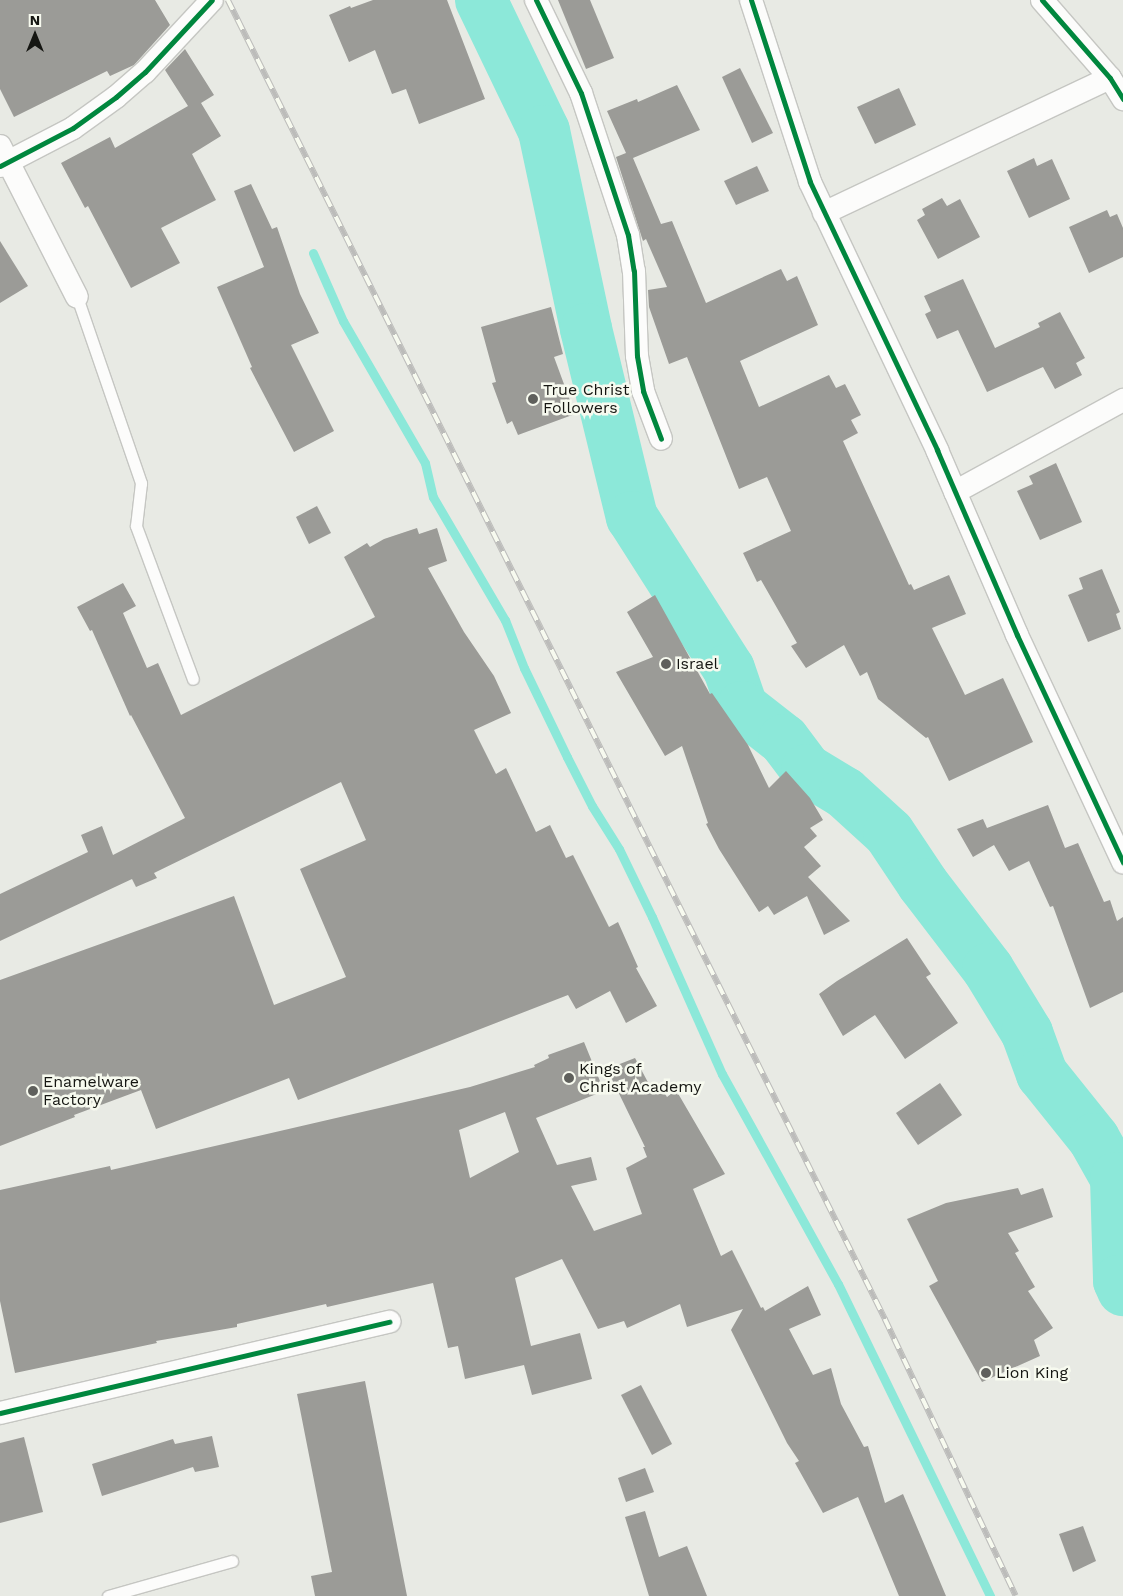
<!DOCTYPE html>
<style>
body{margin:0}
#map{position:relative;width:1123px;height:1596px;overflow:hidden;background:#e8eae4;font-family:"Work Sans",sans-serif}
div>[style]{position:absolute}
.stream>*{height:9px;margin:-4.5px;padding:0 4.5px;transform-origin:4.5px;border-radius:4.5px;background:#8ce8d9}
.river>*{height:52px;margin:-26px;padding:0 26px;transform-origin:26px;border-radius:26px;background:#8ce8d9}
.building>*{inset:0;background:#9b9b97}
.roads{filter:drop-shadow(1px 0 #c5c6c2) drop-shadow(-1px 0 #c5c6c2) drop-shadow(0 1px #c5c6c2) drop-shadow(0 -1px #c5c6c2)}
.lane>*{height:11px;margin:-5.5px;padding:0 5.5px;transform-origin:5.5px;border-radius:5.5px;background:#fcfcfb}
.street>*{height:22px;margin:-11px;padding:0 11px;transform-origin:11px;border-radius:11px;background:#fcfcfb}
.rail>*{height:5.5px;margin-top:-2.75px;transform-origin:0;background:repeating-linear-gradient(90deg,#f7faef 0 11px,#bcbcba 0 22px);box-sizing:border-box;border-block:1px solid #bcbcba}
.cycleway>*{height:5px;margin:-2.5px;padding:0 2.5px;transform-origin:2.5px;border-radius:2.5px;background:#00873e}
.dots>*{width:14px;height:14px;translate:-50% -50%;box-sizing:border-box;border:2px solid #f7faef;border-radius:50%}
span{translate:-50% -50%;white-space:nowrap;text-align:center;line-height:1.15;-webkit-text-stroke:5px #f7faef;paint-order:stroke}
.poi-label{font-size:16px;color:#151612}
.left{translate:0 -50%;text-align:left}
.north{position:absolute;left:10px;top:10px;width:50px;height:50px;-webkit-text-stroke:4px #f7faef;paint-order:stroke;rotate:0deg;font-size:14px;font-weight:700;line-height:20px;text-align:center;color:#151612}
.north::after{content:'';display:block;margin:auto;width:18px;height:22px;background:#151612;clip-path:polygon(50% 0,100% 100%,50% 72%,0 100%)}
</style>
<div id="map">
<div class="stream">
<div style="left:313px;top:253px;width:74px;rotate:66.2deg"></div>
<div style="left:343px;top:321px;width:164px;rotate:60deg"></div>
<div style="left:425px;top:463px;width:35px;rotate:77deg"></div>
<div style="left:433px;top:497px;width:143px;rotate:59.7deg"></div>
<div style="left:505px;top:620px;width:52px;rotate:68.4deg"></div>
<div style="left:524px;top:668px;width:99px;rotate:64.2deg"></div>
<div style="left:567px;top:757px;width:55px;rotate:63deg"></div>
<div style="left:592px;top:806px;width:51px;rotate:57.9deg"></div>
<div style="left:619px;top:849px;width:76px;rotate:64.1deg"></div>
<div style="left:652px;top:917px;width:172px;rotate:66deg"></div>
<div style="left:722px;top:1074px;width:240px;rotate:61.1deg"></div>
<div style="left:838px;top:1284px;width:347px;rotate:64deg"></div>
</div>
<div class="river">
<div style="left:481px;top:0;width:145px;rotate:64.3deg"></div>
<div style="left:544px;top:131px;width:202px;rotate:78deg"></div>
<div style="left:586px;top:329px;width:194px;rotate:76.3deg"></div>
<div style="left:632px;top:517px;width:180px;rotate:57.5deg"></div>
<div style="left:729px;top:669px;width:40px;rotate:71.1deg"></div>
<div style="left:742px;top:707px;width:53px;rotate:38.2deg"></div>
<div style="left:784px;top:740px;width:38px;rotate:53deg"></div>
<div style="left:807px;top:770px;width:44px;rotate:31.2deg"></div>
<div style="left:845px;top:793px;width:59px;rotate:42.3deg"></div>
<div style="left:889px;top:833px;width:61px;rotate:56.3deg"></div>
<div style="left:923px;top:884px;width:107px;rotate:52.6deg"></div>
<div style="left:988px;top:969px;width:75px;rotate:58.6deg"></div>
<div style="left:1027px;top:1033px;width:44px;rotate:69.9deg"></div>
<div style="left:1042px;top:1074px;width:83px;rotate:51.3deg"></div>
<div style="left:1094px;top:1139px;width:45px;rotate:60.6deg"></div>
<div style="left:1116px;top:1178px;width:103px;rotate:88.3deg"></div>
<div style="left:1119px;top:1281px;width:10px;rotate:66deg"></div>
</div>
<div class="building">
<div style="clip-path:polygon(0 0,155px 0,170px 25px,134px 65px,110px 76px,107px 71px,14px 117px,0 89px)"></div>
<div style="clip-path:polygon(373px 0,447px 0,485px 99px,419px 124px,406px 89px,392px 94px,375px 50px,349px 62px,329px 15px,350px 6px,351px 8px)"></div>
<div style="clip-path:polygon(558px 0,590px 0,614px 58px,586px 69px)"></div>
<div style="clip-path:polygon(185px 49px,214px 95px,201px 103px,221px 136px,192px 154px,216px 200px,161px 228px,180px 263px,131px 288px,88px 206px,85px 208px,61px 163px,110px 137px,115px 148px,188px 106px,165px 70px)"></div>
<div style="clip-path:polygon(740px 68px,773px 133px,752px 143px,722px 77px)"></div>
<div style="clip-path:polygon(677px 85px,700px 130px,633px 158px,661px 224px,672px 221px,706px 303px,781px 269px,787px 281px,797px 276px,818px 325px,740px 361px,759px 407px,829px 375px,836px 388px,845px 384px,861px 415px,851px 420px,858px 433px,843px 441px,909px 585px,911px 584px,914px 590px,949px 575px,966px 614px,932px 628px,965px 695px,1003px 678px,1033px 742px,949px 781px,928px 737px,926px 738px,878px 699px,867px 672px,860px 676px,844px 645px,806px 668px,791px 646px,797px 643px,761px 580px,757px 582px,743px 553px,791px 531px,767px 477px,739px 489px,687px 357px,669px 364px,649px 307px,648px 290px,667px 287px,646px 239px,643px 241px,641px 235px,616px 157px,626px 153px,607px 111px,637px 99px,638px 102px)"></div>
<div style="clip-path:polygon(899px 88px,916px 125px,875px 144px,857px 107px)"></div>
<div style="clip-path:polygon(1034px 158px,1037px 166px,1052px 159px,1070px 199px,1029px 218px,1007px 171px)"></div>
<div style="clip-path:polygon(757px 166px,769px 191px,736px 205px,724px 181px)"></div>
<div style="clip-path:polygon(251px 184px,272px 229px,277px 227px,300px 294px,319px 333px,291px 345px,334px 431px,294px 452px,250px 368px,252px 367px,217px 287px,264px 267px,234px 191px)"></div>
<div style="clip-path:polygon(942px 198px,947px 206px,960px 199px,980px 237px,938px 259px,917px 220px,925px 215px,922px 209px)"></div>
<div style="clip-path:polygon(1107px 210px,1110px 217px,1117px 214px,1123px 228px,1123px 257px,1089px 273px,1069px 227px)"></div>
<div style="clip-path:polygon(0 241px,28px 286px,0 303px)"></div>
<div style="clip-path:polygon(963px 279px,995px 348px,1040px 327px,1038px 323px,1060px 312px,1085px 358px,1076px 363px,1082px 375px,1055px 389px,1043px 367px,987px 392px,958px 330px,937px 339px,925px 314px,931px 311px,924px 296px)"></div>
<div style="clip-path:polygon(551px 307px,563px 354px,554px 357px,575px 414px,518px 435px,512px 421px,507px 424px,492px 383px,496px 382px,481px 327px)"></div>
<div style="clip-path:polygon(1056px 463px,1082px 522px,1040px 540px,1017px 491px,1033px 484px,1029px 476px)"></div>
<div style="clip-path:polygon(317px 506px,331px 533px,309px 544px,296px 517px)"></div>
<div style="clip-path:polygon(417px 528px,419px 534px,437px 528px,447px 561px,428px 568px,464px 632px,494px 676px,511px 713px,474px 730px,496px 774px,506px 768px,536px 832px,550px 825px,566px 858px,573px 855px,609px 927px,618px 922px,638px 967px,636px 968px,657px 1006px,626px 1023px,610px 991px,576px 1009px,568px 995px,298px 1100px,289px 1078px,156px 1129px,141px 1090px,74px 1115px,75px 1117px,0 1146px,0 980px,234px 896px,274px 1005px,346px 977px,300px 869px,366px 840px,341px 782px,154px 873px,157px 878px,136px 887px,132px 879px,0 941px,0 894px,88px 852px,81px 835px,102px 826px,113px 855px,185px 818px,131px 715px,130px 716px,92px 630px,90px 631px,77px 607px,123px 583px,136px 606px,123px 613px,147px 668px,158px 663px,181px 715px,375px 617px,344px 557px,367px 543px,370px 547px,384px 539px)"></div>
<div style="clip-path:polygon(1102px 569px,1120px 612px,1116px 614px,1121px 629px,1088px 642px,1068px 595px,1083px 589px,1079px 578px)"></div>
<div style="clip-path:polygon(655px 595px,710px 694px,712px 693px,748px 745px,769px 788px,786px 771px,810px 798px,823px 820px,810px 828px,817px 836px,804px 847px,821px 866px,808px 877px,850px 921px,824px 935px,807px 896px,774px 915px,768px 906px,759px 912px,719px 849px,706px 824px,708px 823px,682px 746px,665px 756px,616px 672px,653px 657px,627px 612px)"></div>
<div style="clip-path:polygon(1048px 805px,1065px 848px,1078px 843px,1104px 902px,1110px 900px,1117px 921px,1123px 917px,1123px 992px,1090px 1008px,1053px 906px,1050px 907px,1029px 861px,1009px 871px,994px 845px,973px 857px,957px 829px,983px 819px,987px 828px)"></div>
<div style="clip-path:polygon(907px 938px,931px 974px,926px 977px,958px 1023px,905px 1059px,875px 1015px,843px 1036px,819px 994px,837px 981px)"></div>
<div style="clip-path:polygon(evenodd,584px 1042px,604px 1091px,536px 1118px,557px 1165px,591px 1157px,597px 1180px,571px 1186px,594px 1231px,642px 1214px,626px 1168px,647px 1157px,643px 1147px,645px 1147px,607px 1069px,635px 1058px,651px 1088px,658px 1083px,667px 1097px,676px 1090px,725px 1174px,693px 1189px,721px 1256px,732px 1250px,761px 1308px,763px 1307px,765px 1311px,808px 1286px,821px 1315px,789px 1329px,813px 1375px,831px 1368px,841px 1404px,864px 1447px,868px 1446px,885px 1503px,903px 1494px,946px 1596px,899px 1596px,858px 1497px,823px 1513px,795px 1463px,799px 1461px,787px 1443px,731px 1330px,743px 1309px,687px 1327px,680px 1304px,627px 1328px,624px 1321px,598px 1329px,562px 1259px,515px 1278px,531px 1346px,580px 1333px,592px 1379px,532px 1395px,524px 1365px,465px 1379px,458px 1346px,448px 1348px,433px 1283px,327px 1307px,326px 1304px,237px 1324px,237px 1327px,156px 1341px,157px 1343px,15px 1373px,0 1301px,0 1190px,110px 1166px,111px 1170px,470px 1087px,535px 1067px,534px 1065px,549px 1058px,548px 1055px,584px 1042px,505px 1112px,519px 1152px,470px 1178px,459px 1130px,505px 1112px)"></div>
<div style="clip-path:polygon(940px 1083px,962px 1115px,918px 1145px,896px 1113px)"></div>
<div style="clip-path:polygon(1018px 1188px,1021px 1195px,1043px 1188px,1053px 1217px,1008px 1233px,1019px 1251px,1015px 1253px,1035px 1287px,1028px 1291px,1053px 1328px,1034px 1340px,1040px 1356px,982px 1382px,929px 1286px,938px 1281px,907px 1219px,946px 1203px)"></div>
<div style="clip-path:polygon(365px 1381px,407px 1596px,315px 1596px,311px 1576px,332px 1572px,297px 1394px)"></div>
<div style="clip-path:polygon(641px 1385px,672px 1444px,652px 1455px,621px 1395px)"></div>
<div style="clip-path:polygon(212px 1436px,219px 1467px,195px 1472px,193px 1467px,102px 1496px,92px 1464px,173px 1439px,175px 1444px)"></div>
<div style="clip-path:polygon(24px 1437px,43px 1512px,0 1523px,0 1443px)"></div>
<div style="clip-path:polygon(645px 1468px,654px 1492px,626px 1502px,618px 1478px)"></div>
<div style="clip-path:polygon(645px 1511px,659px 1557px,687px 1546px,707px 1596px,649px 1596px,625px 1517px)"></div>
<div style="clip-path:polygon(1083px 1526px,1096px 1561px,1073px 1572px,1059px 1534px)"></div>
</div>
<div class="roads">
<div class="lane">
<div style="left:77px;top:297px;width:197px;rotate:71deg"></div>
<div style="left:141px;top:483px;width:43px;rotate:96.6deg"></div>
<div style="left:136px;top:526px;width:163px;rotate:69.6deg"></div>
<div style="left:108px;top:1596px;width:129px;rotate:-15.8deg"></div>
</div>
<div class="street">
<div style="left:536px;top:0;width:103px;rotate:64.2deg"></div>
<div style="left:581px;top:93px;width:150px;rotate:71.7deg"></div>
<div style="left:628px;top:235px;width:36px;rotate:81deg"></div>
<div style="left:634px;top:271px;width:85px;rotate:88deg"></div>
<div style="left:637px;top:356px;width:36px;rotate:80deg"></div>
<div style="left:643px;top:391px;width:51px;rotate:69.4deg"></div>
<div style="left:751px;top:0;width:191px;rotate:72deg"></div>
<div style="left:810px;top:182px;width:297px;rotate:64.6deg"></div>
<div style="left:937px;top:450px;width:202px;rotate:66.6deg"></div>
<div style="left:1017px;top:635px;width:251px;rotate:65deg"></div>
<div style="left:1042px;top:0;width:103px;rotate:48.9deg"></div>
<div style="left:1110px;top:78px;width:25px;rotate:58deg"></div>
<div style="left:0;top:146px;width:169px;rotate:63deg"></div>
<div style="left:0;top:166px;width:82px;rotate:-27.5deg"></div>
<div style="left:73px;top:128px;width:53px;rotate:-35.8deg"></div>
<div style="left:116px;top:97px;width:38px;rotate:-41deg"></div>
<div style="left:145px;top:72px;width:98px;rotate:-47.1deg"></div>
<div style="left:824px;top:213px;width:316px;rotate:-25.3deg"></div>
<div style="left:955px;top:492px;width:192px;rotate:-28.7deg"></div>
<div style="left:0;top:1413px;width:400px;rotate:-13.2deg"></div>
</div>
</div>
<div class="rail">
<div style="left:228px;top:0;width:1474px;rotate:63.52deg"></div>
<div style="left:885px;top:1319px;width:306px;rotate:64.7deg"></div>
</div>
<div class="cycleway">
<div style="left:536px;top:0;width:103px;rotate:64.2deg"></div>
<div style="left:581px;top:93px;width:150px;rotate:71.7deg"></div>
<div style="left:628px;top:235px;width:36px;rotate:81deg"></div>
<div style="left:634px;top:271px;width:85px;rotate:88deg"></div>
<div style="left:637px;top:356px;width:36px;rotate:80deg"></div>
<div style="left:643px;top:391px;width:51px;rotate:69.4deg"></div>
<div style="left:751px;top:0;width:191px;rotate:72deg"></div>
<div style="left:810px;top:182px;width:297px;rotate:64.6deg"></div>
<div style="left:937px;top:450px;width:202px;rotate:66.6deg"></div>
<div style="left:1017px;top:635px;width:251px;rotate:65deg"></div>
<div style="left:1042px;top:0;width:103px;rotate:48.9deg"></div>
<div style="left:1110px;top:78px;width:25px;rotate:58deg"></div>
<div style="left:0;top:166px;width:82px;rotate:-27.5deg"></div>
<div style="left:73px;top:128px;width:53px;rotate:-35.8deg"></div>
<div style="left:116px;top:97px;width:38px;rotate:-41deg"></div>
<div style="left:145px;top:72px;width:98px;rotate:-47.1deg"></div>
<div style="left:0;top:1413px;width:400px;rotate:-13.2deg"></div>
</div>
<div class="dots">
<div style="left:533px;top:399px;background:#5f605c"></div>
<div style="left:666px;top:664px;background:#5f605c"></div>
<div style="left:569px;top:1078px;background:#5f605c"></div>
<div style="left:33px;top:1091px;background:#5f605c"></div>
<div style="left:986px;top:1373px;background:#5f605c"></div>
</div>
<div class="poi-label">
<span class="left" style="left:543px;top:399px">True Christ<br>Followers</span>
<span class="left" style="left:676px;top:664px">Israel</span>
<span class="left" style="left:579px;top:1078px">Kings of<br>Christ Academy</span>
<span class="left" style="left:43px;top:1091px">Enamelware<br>Factory</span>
<span class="left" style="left:996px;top:1373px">Lion King</span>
</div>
<div class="north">N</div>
</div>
